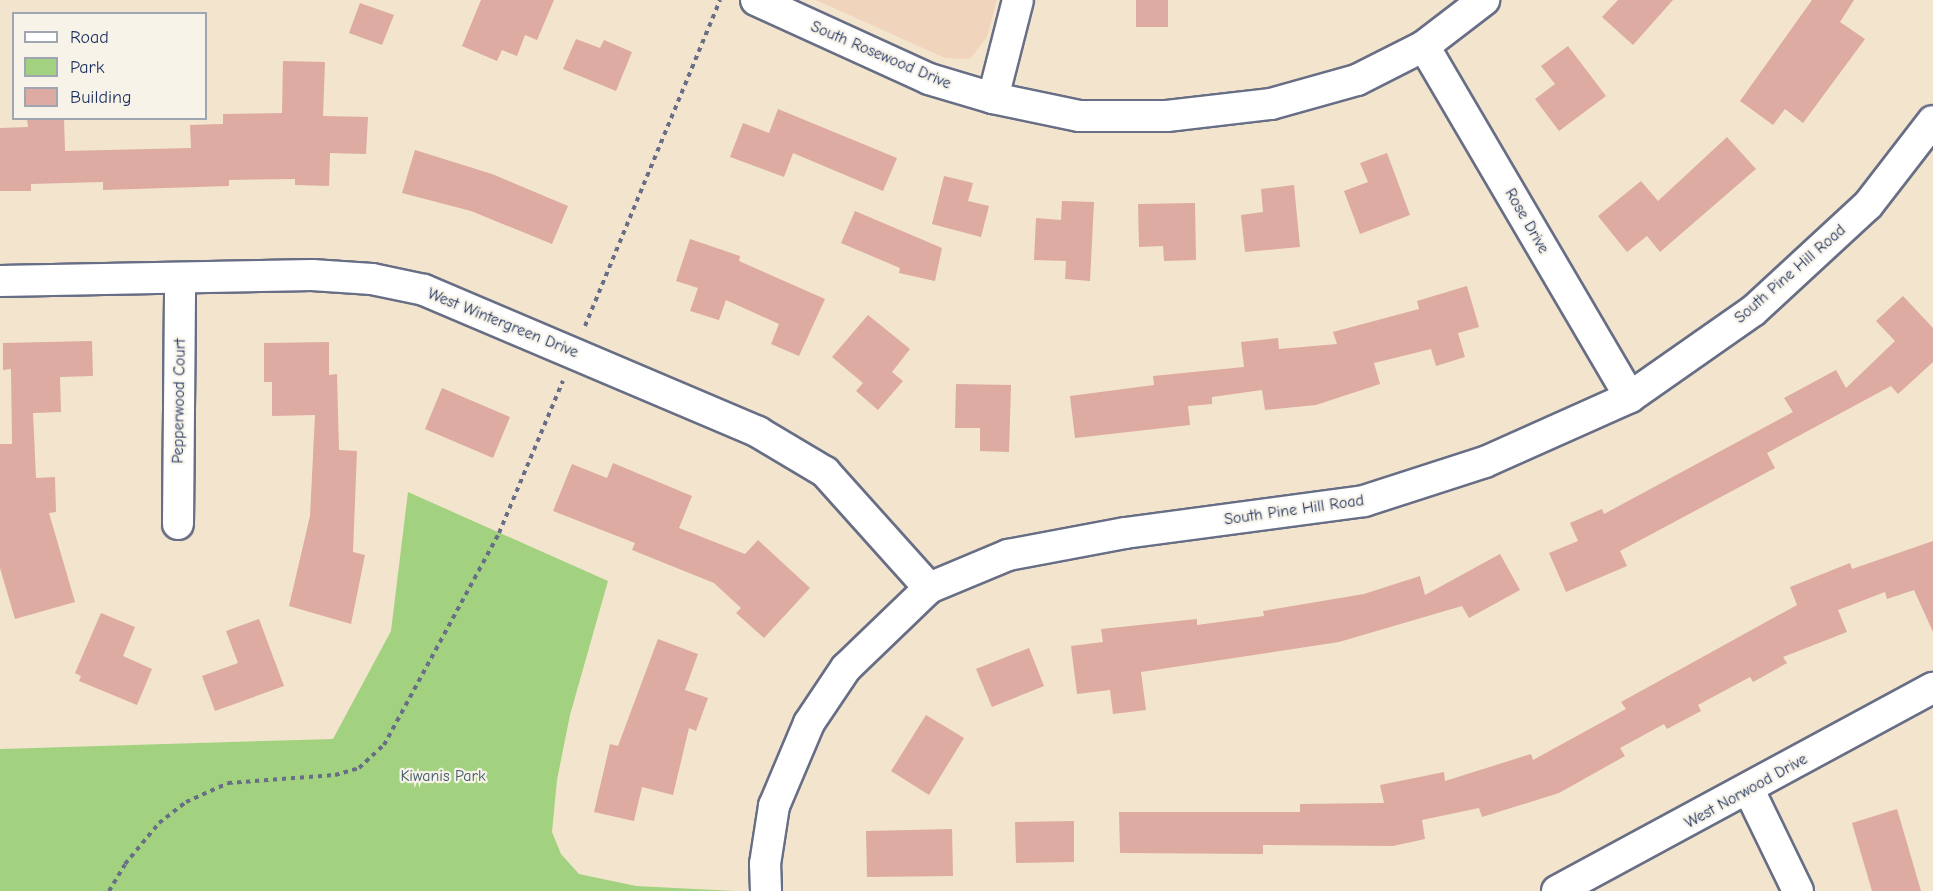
<!DOCTYPE html>
<style>
body{margin:0}
#map{position:relative;width:1933px;height:891px;overflow:hidden;background:#f3e4cd;font-family:"Comic Neue",sans-serif}
div>[style]{position:absolute}
.built>*{inset:0;background:#f0d5bc}
.green>*{inset:0;background:#a2d280}
.building>*{inset:0;background:#ddaba1}
.path>*{height:4px;margin-top:-2px;transform-origin:0;background:repeating-linear-gradient(90deg,#676e85 0 4.5px,transparent 0 9px)}
.roads{filter:drop-shadow(2px 0 #676e85) drop-shadow(-2px 0 #676e85) drop-shadow(0 2px #676e85) drop-shadow(0 -2px #676e85)}
.minor>*{height:30px;margin:-15px;padding:0 15px;transform-origin:15px;border-radius:15px;background:#fff}
span{translate:-50% -50%;white-space:nowrap;text-align:center;line-height:1.15;-webkit-text-stroke:4.5px #f7f3e8;paint-order:stroke}
.street-label{font-size:16px;color:#1b2f5e}
.park-label{font-size:16px;color:#3d5866}
.legend{position:absolute;left:12px;top:12px;width:195px;height:108px;box-sizing:border-box;background:#f7f3e8;border:2px solid #9fa5b1;margin:0;padding:8px 10px;list-style:none;font-size:18px;color:#1b2f5e}
.legend li{display:flex;align-items:center;gap:12px;height:30px}
.legend b{width:30px;border:2px solid #9fa5b1}
</style>
<div id="map">
<div class="built">
<div style="clip-path:polygon(816px 0,997px 0,987px 37px,970px 59px,945px 58px)"></div>
</div>
<div class="green">
<div style="clip-path:polygon(408px 492px,608px 581px,570px 715px,557px 780px,552px 832px,561px 854px,579px 874px,636px 886px,735px 891px,0 891px,0 749px,333px 739px,391px 631px)"></div>
</div>
<div class="building">
<div style="clip-path:polygon(481px 0,554px 0,537px 40px,525px 35px,517px 56px,502px 50px,497px 61px,462px 46px)"></div>
<div style="clip-path:polygon(1136px 0,1168px 0,1168px 27px,1136px 27px)"></div>
<div style="clip-path:polygon(1618px 0,1673px 0,1633px 45px,1602px 17px)"></div>
<div style="clip-path:polygon(1812px 0,1854px 0,1840px 22px,1865px 39px,1803px 123px,1785px 109px,1773px 125px,1740px 101px)"></div>
<div style="clip-path:polygon(360px 3px,394px 15px,382px 45px,349px 33px)"></div>
<div style="clip-path:polygon(576px 39px,600px 48px,604px 40px,632px 52px,616px 91px,563px 69px)"></div>
<div style="clip-path:polygon(1568px 46px,1606px 96px,1559px 131px,1535px 99px,1555px 84px,1541px 66px)"></div>
<div style="clip-path:polygon(283px 61px,325px 62px,323px 116px,368px 117px,366px 154px,330px 153px,329px 186px,295px 185px,295px 179px,229px 180px,229px 186px,103px 190px,103px 182px,31px 184px,31px 191px,0 191px,0 128px,28px 127px,27px 119px,64px 118px,65px 151px,191px 148px,190px 125px,223px 124px,223px 114px,282px 113px)"></div>
<div style="clip-path:polygon(778px 109px,897px 158px,883px 191px,793px 153px,784px 177px,730px 157px,743px 123px,769px 133px)"></div>
<div style="clip-path:polygon(1727px 137px,1756px 169px,1660px 252px,1647px 236px,1627px 252px,1598px 216px,1641px 181px,1658px 201px)"></div>
<div style="clip-path:polygon(415px 150px,492px 174px,568px 206px,552px 244px,471px 211px,402px 193px)"></div>
<div style="clip-path:polygon(1387px 153px,1410px 215px,1360px 234px,1344px 191px,1368px 182px,1360px 163px)"></div>
<div style="clip-path:polygon(944px 176px,973px 183px,968px 201px,989px 206px,981px 237px,932px 224px)"></div>
<div style="clip-path:polygon(1294px 185px,1300px 247px,1245px 252px,1241px 215px,1263px 212px,1261px 189px)"></div>
<div style="clip-path:polygon(1062px 201px,1094px 202px,1090px 281px,1065px 279px,1066px 261px,1034px 260px,1036px 218px,1061px 220px)"></div>
<div style="clip-path:polygon(1195px 203px,1196px 260px,1164px 261px,1163px 246px,1139px 247px,1138px 204px)"></div>
<div style="clip-path:polygon(855px 211px,942px 248px,935px 281px,899px 273px,900px 268px,841px 243px)"></div>
<div style="clip-path:polygon(690px 239px,740px 256px,739px 261px,825px 299px,799px 356px,771px 344px,779px 324px,726px 300px,719px 320px,690px 311px,698px 288px,676px 281px)"></div>
<div style="clip-path:polygon(1467px 286px,1479px 327px,1458px 333px,1465px 357px,1436px 366px,1431px 349px,1374px 363px,1380px 384px,1316px 405px,1265px 410px,1262px 390px,1212px 397px,1212px 404px,1188px 406px,1190px 425px,1075px 438px,1070px 396px,1154px 385px,1153px 376px,1244px 367px,1241px 342px,1278px 338px,1279px 349px,1337px 344px,1333px 332px,1419px 309px,1417px 301px)"></div>
<div style="clip-path:polygon(1903px 296px,1933px 328px,1933px 362px,1898px 394px,1891px 386px,1767px 453px,1775px 468px,1620px 551px,1627px 566px,1566px 592px,1549px 553px,1578px 541px,1570px 523px,1602px 509px,1604px 514px,1793px 412px,1784px 398px,1836px 370px,1846px 388px,1895px 341px,1876px 321px)"></div>
<div style="clip-path:polygon(868px 315px,910px 349px,892px 372px,903px 381px,878px 410px,856px 391px,863px 383px,832px 357px)"></div>
<div style="clip-path:polygon(92px 341px,93px 376px,60px 377px,61px 412px,33px 413px,36px 478px,55px 477px,56px 512px,49px 513px,75px 602px,15px 619px,0 568px,0 444px,12px 444px,11px 369px,3px 370px,3px 343px)"></div>
<div style="clip-path:polygon(329px 342px,329px 375px,337px 374px,339px 450px,357px 451px,353px 552px,365px 555px,351px 624px,289px 606px,310px 516px,315px 415px,272px 416px,272px 382px,264px 382px,264px 343px)"></div>
<div style="clip-path:polygon(956px 384px,1011px 385px,1009px 452px,980px 451px,980px 428px,955px 428px)"></div>
<div style="clip-path:polygon(442px 388px,510px 417px,493px 458px,425px 429px)"></div>
<div style="clip-path:polygon(613px 463px,692px 496px,679px 528px,745px 554px,758px 540px,810px 588px,764px 638px,736px 613px,741px 608px,714px 583px,632px 550px,635px 543px,553px 511px,572px 464px,607px 478px)"></div>
<div style="clip-path:polygon(1933px 541px,1933px 632px,1914px 590px,1887px 599px,1885px 592px,1838px 610px,1847px 632px,1783px 657px,1787px 663px,1753px 682px,1750px 677px,1698px 705px,1701px 711px,1667px 729px,1664px 724px,1620px 748px,1625px 756px,1559px 793px,1482px 817px,1479px 808px,1422px 820px,1425px 839px,1393px 846px,1263px 845px,1263px 854px,1120px 853px,1119px 812px,1300px 812px,1300px 804px,1384px 803px,1380px 785px,1444px 772px,1445px 781px,1531px 754px,1533px 760px,1626px 709px,1621px 702px,1797px 605px,1790px 587px,1850px 563px,1852px 569px)"></div>
<div style="clip-path:polygon(1500px 554px,1520px 590px,1469px 618px,1462px 606px,1339px 642px,1141px 672px,1146px 710px,1113px 714px,1110px 690px,1077px 694px,1071px 646px,1103px 642px,1101px 629px,1197px 619px,1197px 625px,1264px 616px,1263px 611px,1364px 594px,1420px 576px,1425px 595px)"></div>
<div style="clip-path:polygon(101px 613px,135px 627px,123px 656px,152px 669px,137px 705px,79px 681px,81px 676px,75px 673px)"></div>
<div style="clip-path:polygon(259px 619px,284px 686px,215px 711px,202px 676px,238px 663px,226px 631px)"></div>
<div style="clip-path:polygon(658px 639px,698px 654px,685px 690px,708px 698px,696px 731px,689px 728px,673px 795px,642px 787px,634px 821px,594px 812px,610px 744px,618px 746px)"></div>
<div style="clip-path:polygon(1029px 648px,1044px 686px,992px 707px,976px 669px)"></div>
<div style="clip-path:polygon(926px 715px,964px 738px,929px 795px,891px 771px)"></div>
<div style="clip-path:polygon(1897px 809px,1921px 891px,1872px 891px,1852px 823px)"></div>
<div style="clip-path:polygon(1074px 821px,1074px 862px,1016px 863px,1015px 822px)"></div>
<div style="clip-path:polygon(952px 829px,953px 876px,867px 877px,866px 831px)"></div>
</div>
<div class="path">
<div style="left:585px;top:326px;width:353px;rotate:-67.5deg"></div>
<div style="left:109px;top:891px;width:31px;rotate:-59deg"></div>
<div style="left:125px;top:864px;width:53px;rotate:-50.3deg"></div>
<div style="left:159px;top:823px;width:34px;rotate:-38deg"></div>
<div style="left:186px;top:802px;width:46px;rotate:-24.3deg"></div>
<div style="left:228px;top:783px;width:107px;rotate:-4.3deg"></div>
<div style="left:335px;top:775px;width:25px;rotate:-16deg"></div>
<div style="left:359px;top:768px;width:34px;rotate:-43deg"></div>
<div style="left:384px;top:745px;width:241px;rotate:-61.5deg"></div>
<div style="left:499px;top:533px;width:165px;rotate:-67.2deg"></div>
</div>
<div class="roads">
<div class="minor">
<div style="left:756px;top:0;width:190px;rotate:24.5deg"></div>
<div style="left:929px;top:79px;width:67px;rotate:16.5deg"></div>
<div style="left:993px;top:98px;width:88px;rotate:11.8deg"></div>
<div style="left:1079px;top:116px;width:88px"></div>
<div style="left:1167px;top:116px;width:105px;rotate:-6.6deg"></div>
<div style="left:1271px;top:104px;width:89px;rotate:-15.6deg"></div>
<div style="left:1357px;top:80px;width:75px;rotate:-26.9deg"></div>
<div style="left:1424px;top:46px;width:76px;rotate:-37.5deg"></div>
<div style="left:1424px;top:46px;width:407px;rotate:59.6deg"></div>
<div style="left:993px;top:98px;width:101px;rotate:-75.7deg"></div>
<div style="left:0;top:281px;width:312px;rotate:-1.1deg"></div>
<div style="left:312px;top:275px;width:60px;rotate:3.8deg"></div>
<div style="left:372px;top:279px;width:53px;rotate:11.9deg"></div>
<div style="left:424px;top:290px;width:363px;rotate:23deg"></div>
<div style="left:758px;top:432px;width:78px;rotate:30.8deg"></div>
<div style="left:825px;top:472px;width:156px;rotate:48.1deg"></div>
<div style="left:178px;top:524px;width:246px;rotate:-89.5deg"></div>
<div style="left:1749px;top:790px;width:112px;rotate:64.1deg"></div>
<div style="left:766px;top:891px;width:27px;rotate:-92deg"></div>
<div style="left:765px;top:864px;width:59px;rotate:-81.2deg"></div>
<div style="left:774px;top:806px;width:90px;rotate:-67.1deg"></div>
<div style="left:809px;top:723px;width:66px;rotate:-56.1deg"></div>
<div style="left:846px;top:668px;width:115px;rotate:-43.9deg"></div>
<div style="left:929px;top:588px;width:86px;rotate:-22.7deg"></div>
<div style="left:1008px;top:555px;width:119px;rotate:-10.6deg"></div>
<div style="left:1125px;top:533px;width:241px;rotate:-7.6deg"></div>
<div style="left:1364px;top:501px;width:127px;rotate:-17.9deg"></div>
<div style="left:1485px;top:462px;width:159px;rotate:-24.1deg"></div>
<div style="left:1630px;top:397px;width:150px;rotate:-35deg"></div>
<div style="left:1753px;top:311px;width:156px;rotate:-42.7deg"></div>
<div style="left:1868px;top:205px;width:106px;rotate:-52.3deg"></div>
<div style="left:1557px;top:891px;width:427px;rotate:-28.4deg"></div>
</div>
</div>
<div class="street-label">
<span style="left:881px;top:55px;rotate:23deg">South Rosewood Drive</span>
<span style="left:1527px;top:221px;rotate:60deg">Rose Drive</span>
<span style="left:1790px;top:274px;rotate:-41deg">South Pine Hill Road</span>
<span style="left:503px;top:323px;rotate:22deg">West Wintergreen Drive</span>
<span style="left:179px;top:401px;rotate:-89deg">Pepperwood Court</span>
<span style="left:1294px;top:510px;rotate:-8deg">South Pine Hill Road</span>
<span style="left:1746px;top:791px;rotate:-29deg">West Norwood Drive</span>
</div>
<div class="park-label">
<span style="left:443px;top:776px">Kiwanis Park</span>
</div>
<ul class="legend">
<li><b style="height:8px;background:#fff"></b>Road</li>
<li><b style="height:16px;background:#a2d280"></b>Park</li>
<li><b style="height:16px;background:#ddaba1"></b>Building</li>
</ul>
</div>
